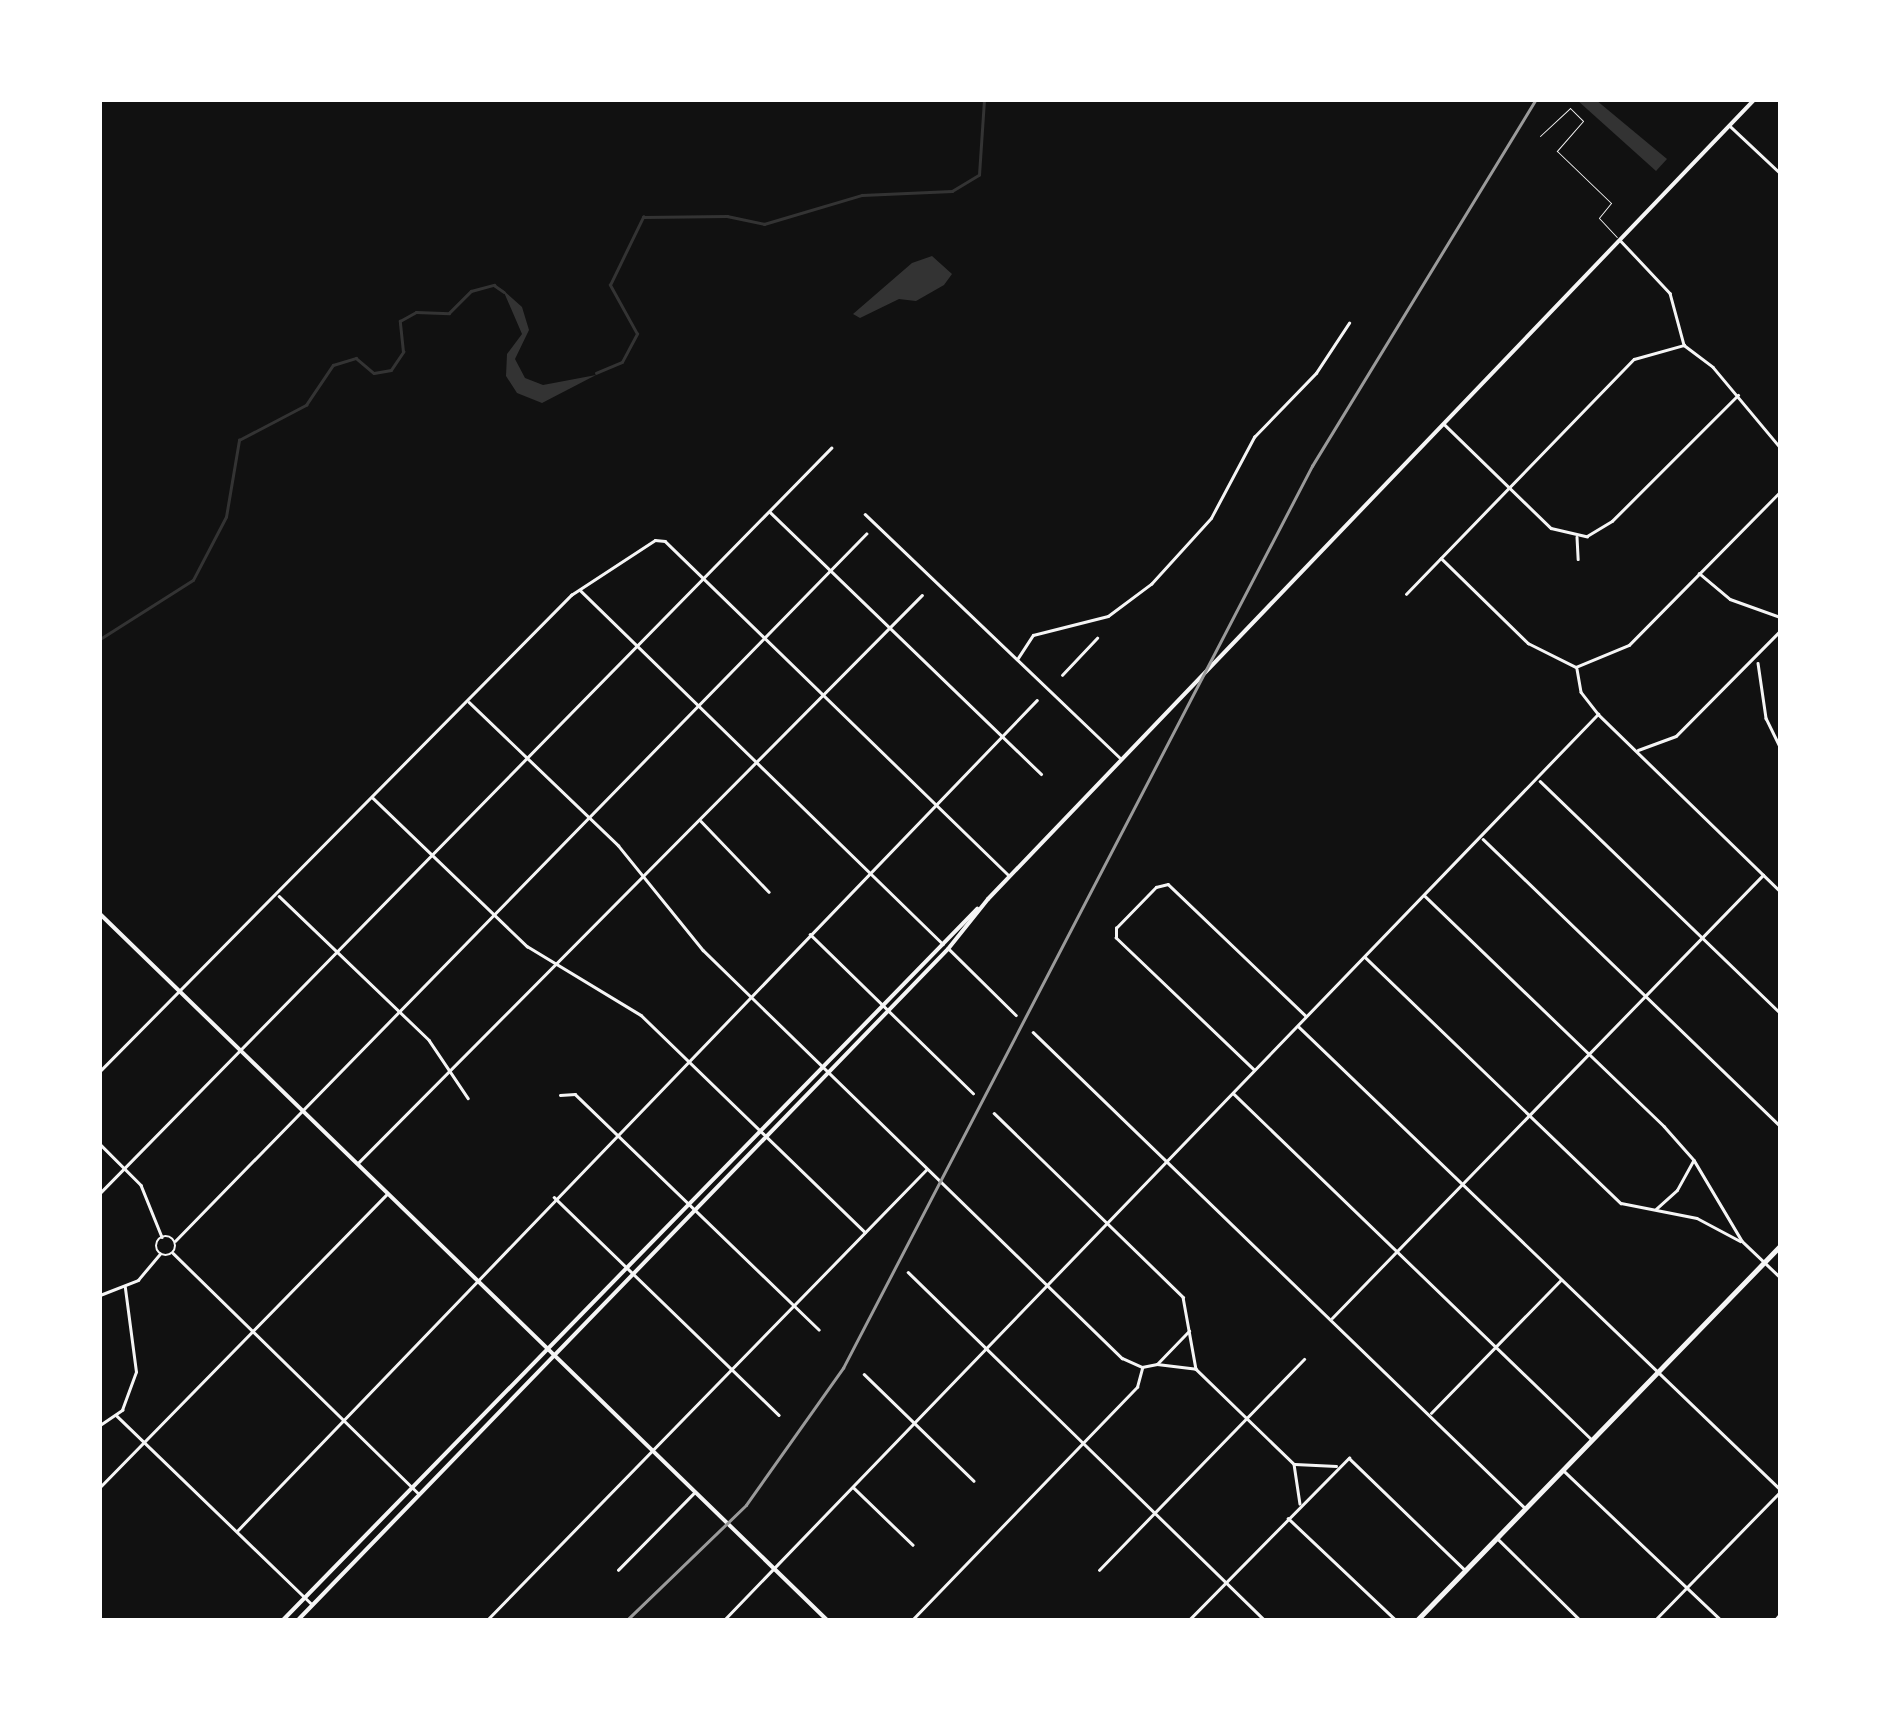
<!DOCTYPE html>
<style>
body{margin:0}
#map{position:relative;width:1880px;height:1720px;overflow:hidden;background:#111;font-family:Karla,sans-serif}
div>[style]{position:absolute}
.water>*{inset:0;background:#333}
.stream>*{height:2.5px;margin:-1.25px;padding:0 1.25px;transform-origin:1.25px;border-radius:1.25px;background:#333}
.service>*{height:1px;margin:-0.5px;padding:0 0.5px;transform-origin:0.5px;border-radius:0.5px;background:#f5f5f5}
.minor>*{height:2.5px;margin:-1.25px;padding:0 1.25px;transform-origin:1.25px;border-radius:1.25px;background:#f5f5f5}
.minor>.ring{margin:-1.25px;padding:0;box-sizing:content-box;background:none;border:2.5px solid #f5f5f5;border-radius:50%}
.tertiary>*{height:4px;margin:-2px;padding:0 2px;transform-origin:2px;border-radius:2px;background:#f5f5f5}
.secondary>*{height:4px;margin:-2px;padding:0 2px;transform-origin:2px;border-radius:2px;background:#f5f5f5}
.primary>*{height:5px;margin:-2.5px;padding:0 2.5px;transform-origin:2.5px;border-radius:2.5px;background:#f5f5f5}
.rail>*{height:2.5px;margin:-1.25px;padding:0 1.25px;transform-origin:1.25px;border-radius:1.25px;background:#9a9a9a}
span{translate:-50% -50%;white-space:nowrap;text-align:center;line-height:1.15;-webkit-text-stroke:8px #fff;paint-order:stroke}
.frame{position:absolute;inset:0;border:102px solid #fff;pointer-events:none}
</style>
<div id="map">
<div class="water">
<div style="clip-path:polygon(1577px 100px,1596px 100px,1667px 159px,1656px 171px)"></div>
<div style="clip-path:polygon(932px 256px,952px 274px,944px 285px,916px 301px,899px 299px,860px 318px,853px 314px,912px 263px)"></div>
<div style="clip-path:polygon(503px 290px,522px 307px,529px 330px,515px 359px,525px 378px,543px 385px,596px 375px,542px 403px,517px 393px,506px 376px,507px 354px,522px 334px)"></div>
</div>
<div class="stream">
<div style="left:1151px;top:100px;width:15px"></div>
<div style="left:596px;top:373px;width:28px;rotate:-23deg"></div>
<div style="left:622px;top:362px;width:32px;rotate:-62deg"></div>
<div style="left:637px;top:334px;width:56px;rotate:-118.9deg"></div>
<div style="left:610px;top:285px;width:76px;rotate:-64.1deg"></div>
<div style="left:643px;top:217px;width:84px;rotate:-0.7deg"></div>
<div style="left:727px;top:216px;width:38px;rotate:12deg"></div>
<div style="left:764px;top:224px;width:102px;rotate:-16.5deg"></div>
<div style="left:862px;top:195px;width:90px;rotate:-2.5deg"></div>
<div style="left:952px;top:191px;width:31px;rotate:-31deg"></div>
<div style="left:979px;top:175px;width:75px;rotate:-86.2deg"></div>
<div style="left:100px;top:639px;width:110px;rotate:-32.4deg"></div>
<div style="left:193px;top:580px;width:71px;rotate:-62.4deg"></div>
<div style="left:226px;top:517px;width:78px;rotate:-80.4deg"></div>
<div style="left:239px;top:440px;width:76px;rotate:-27.6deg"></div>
<div style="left:306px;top:405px;width:48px;rotate:-56deg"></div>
<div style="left:333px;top:365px;width:24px;rotate:-17deg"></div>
<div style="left:356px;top:358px;width:23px;rotate:40deg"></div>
<div style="left:374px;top:373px;width:17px;rotate:-10deg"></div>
<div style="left:391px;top:370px;width:22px;rotate:-56deg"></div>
<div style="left:403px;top:352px;width:31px;rotate:-96deg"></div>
<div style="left:400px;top:321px;width:18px;rotate:-29deg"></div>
<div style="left:416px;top:312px;width:33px;rotate:2deg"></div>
<div style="left:449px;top:313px;width:31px;rotate:-45deg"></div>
<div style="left:471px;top:291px;width:24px;rotate:-15deg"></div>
<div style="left:494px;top:285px;width:12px;rotate:35deg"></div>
</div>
<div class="service">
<div style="left:1540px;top:136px;width:41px;rotate:-43deg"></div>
<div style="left:1570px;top:108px;width:18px;rotate:45deg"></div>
<div style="left:1583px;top:121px;width:40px;rotate:131deg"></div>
<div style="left:1557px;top:151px;width:75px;rotate:43.9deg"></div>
<div style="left:1611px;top:203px;width:19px;rotate:129deg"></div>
<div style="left:1599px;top:218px;width:26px;rotate:47deg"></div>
</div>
<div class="minor">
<div style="left:1730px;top:126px;width:69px;rotate:43.2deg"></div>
<div style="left:1620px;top:240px;width:73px;rotate:46.7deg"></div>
<div style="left:1670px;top:293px;width:54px;rotate:74.9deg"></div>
<div style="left:1684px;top:345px;width:36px;rotate:37deg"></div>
<div style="left:1713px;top:367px;width:104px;rotate:50.1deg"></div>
<div style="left:1444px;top:424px;width:149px;rotate:44.2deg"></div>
<div style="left:1551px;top:528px;width:37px;rotate:13deg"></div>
<div style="left:1587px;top:536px;width:29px;rotate:-31deg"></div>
<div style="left:1612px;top:521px;width:178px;rotate:-45deg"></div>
<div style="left:770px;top:512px;width:377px;rotate:44deg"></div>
<div style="left:865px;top:514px;width:352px;rotate:43.7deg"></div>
<div style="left:1577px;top:537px;width:22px;rotate:87deg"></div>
<div style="left:1441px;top:558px;width:122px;rotate:44.3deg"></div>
<div style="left:1528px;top:643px;width:54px;rotate:26.6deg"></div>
<div style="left:1576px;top:667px;width:57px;rotate:-22.5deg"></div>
<div style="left:1629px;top:645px;width:215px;rotate:-45.4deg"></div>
<div style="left:1699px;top:573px;width:40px;rotate:40deg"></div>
<div style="left:1730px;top:599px;width:53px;rotate:19.8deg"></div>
<div style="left:580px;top:590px;width:507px;rotate:44.28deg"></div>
<div style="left:1406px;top:594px;width:327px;rotate:-45.9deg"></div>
<div style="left:1634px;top:359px;width:52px;rotate:-15.6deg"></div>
<div style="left:1018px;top:658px;width:27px;rotate:-57deg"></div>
<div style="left:1033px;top:635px;width:77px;rotate:-14.2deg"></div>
<div style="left:1108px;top:616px;width:54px;rotate:-36.7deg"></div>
<div style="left:1151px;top:584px;width:89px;rotate:-47.7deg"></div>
<div style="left:1211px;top:518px;width:92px;rotate:-62deg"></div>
<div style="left:1254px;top:437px;width:89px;rotate:-45.9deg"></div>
<div style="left:1316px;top:373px;width:60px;rotate:-56.6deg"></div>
<div style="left:1758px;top:663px;width:56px;rotate:81.7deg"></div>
<div style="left:1766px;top:718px;width:32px;rotate:64deg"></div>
<div style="left:1577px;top:669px;width:23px;rotate:80deg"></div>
<div style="left:1581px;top:692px;width:28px;rotate:52deg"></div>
<div style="left:1598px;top:714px;width:254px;rotate:44.2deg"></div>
<div style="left:1062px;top:675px;width:51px;rotate:-46.6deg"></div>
<div style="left:469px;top:702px;width:207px;rotate:43.8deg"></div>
<div style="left:618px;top:845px;width:135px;rotate:51deg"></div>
<div style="left:703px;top:950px;width:585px;rotate:44.24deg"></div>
<div style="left:1122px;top:1358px;width:22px;rotate:24deg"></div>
<div style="left:1638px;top:750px;width:40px;rotate:-20.2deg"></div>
<div style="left:1676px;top:736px;width:148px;rotate:-45.3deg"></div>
<div style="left:1540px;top:781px;width:334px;rotate:44deg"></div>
<div style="left:373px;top:798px;width:214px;rotate:43.9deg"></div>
<div style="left:527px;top:946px;width:133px;rotate:31.2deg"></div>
<div style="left:641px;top:1015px;width:312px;rotate:44.1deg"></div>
<div style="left:701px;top:821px;width:98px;rotate:46.2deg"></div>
<div style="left:1483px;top:839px;width:413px;rotate:44deg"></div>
<div style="left:279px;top:896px;width:208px;rotate:43.8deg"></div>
<div style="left:429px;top:1040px;width:70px;rotate:56.1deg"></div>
<div style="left:1425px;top:896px;width:332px;rotate:43.9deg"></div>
<div style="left:1664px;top:1126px;width:45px;rotate:48.6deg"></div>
<div style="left:1694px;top:1160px;width:94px;rotate:59.3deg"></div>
<div style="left:1742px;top:1241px;width:52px;rotate:43.5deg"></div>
<div style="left:810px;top:934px;width:228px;rotate:44.3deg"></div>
<div style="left:949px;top:949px;width:94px;rotate:44.6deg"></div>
<div style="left:1365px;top:957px;width:355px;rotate:43.9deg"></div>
<div style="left:1621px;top:1203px;width:77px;rotate:11.2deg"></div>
<div style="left:1697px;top:1218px;width:49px;rotate:28.1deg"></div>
<div style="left:1298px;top:1026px;width:668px;rotate:43.85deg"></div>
<div style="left:1033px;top:1032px;width:683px;rotate:44.05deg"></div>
<div style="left:1254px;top:1070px;width:191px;rotate:-136.3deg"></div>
<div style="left:1116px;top:938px;width:10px;rotate:-90deg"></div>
<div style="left:1116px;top:928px;width:57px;rotate:-45.7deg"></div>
<div style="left:1156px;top:887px;width:12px;rotate:-14deg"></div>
<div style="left:1168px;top:884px;width:190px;rotate:43.7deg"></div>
<div style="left:100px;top:1071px;width:670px;rotate:-45.3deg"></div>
<div style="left:571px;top:595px;width:100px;rotate:-33.2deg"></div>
<div style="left:655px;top:540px;width:10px;rotate:6deg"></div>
<div style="left:665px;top:541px;width:478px;rotate:44.2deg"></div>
<div style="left:1233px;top:1093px;width:498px;rotate:44deg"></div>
<div style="left:560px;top:1095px;width:15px;rotate:-4deg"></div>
<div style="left:575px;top:1094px;width:339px;rotate:44deg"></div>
<div style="left:994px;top:1113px;width:264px;rotate:44.2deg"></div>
<div style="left:1183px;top:1297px;width:73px;rotate:79.8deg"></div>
<div style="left:100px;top:1144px;width:58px;rotate:45deg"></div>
<div style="left:141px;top:1185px;width:56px;rotate:68deg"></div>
<div style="left:358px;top:1163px;width:800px;rotate:-45.2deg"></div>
<div style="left:100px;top:1193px;width:1044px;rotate:-45.54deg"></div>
<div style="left:554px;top:1197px;width:313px;rotate:44.1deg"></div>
<div style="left:1656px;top:1209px;width:28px;rotate:-42deg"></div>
<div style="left:1677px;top:1190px;width:33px;rotate:-61deg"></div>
<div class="ring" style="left:156px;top:1236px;width:17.5px;height:17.5px"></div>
<div style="left:175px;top:1241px;width:989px;rotate:-45.66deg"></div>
<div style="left:173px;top:1253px;width:344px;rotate:44.4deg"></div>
<div style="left:908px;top:1272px;width:498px;rotate:44.3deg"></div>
<div style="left:100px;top:1295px;width:41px;rotate:-21.5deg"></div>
<div style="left:138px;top:1280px;width:34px;rotate:-50deg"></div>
<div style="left:1332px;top:1318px;width:618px;rotate:-45.79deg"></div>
<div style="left:1157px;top:1364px;width:39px;rotate:7deg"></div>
<div style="left:1196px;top:1369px;width:136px;rotate:44.1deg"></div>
<div style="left:1294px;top:1464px;width:40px;rotate:81.5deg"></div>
<div style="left:1142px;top:1367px;width:15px;rotate:-11deg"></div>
<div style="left:1157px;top:1364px;width:46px;rotate:-45.9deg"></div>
<div style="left:864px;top:1374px;width:153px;rotate:44.2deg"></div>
<div style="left:1431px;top:1413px;width:186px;rotate:-45.7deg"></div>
<div style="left:116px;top:1415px;width:272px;rotate:44deg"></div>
<div style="left:100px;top:1425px;width:27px;rotate:-34deg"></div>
<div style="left:122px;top:1410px;width:40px;rotate:-69.8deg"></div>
<div style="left:136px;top:1372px;width:85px;rotate:-97.5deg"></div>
<div style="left:1295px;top:1464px;width:41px;rotate:2.8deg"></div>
<div style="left:1563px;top:1470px;width:218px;rotate:43.5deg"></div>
<div style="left:100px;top:1487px;width:409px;rotate:-45.6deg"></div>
<div style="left:853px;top:1487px;width:83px;rotate:44deg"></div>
<div style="left:1288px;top:1518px;width:149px;rotate:43.4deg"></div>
<div style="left:237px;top:1531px;width:1153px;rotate:-46.09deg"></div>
<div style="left:1499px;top:1540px;width:114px;rotate:44.6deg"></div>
<div style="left:618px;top:1570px;width:108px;rotate:-45.4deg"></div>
<div style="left:1099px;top:1570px;width:294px;rotate:-45.8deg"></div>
<div style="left:487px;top:1620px;width:629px;rotate:-45.71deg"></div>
<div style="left:724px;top:1620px;width:1259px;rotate:-46.03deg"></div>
<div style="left:912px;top:1620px;width:324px;rotate:-46deg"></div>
<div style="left:1137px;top:1387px;width:20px;rotate:-75deg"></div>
<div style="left:1189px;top:1620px;width:228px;rotate:-45.4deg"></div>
<div style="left:1349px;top:1458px;width:160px;rotate:44deg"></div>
<div style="left:1655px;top:1620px;width:179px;rotate:-45.7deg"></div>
<div style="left:1775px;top:1620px;width:8px;rotate:-50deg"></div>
</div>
<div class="tertiary">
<div style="left:100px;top:914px;width:1013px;rotate:44.16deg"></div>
</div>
<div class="secondary">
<div style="left:283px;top:1620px;width:994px;rotate:-45.69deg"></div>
<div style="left:298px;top:1620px;width:934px;rotate:-45.91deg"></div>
<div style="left:948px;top:949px;width:64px;rotate:-51.3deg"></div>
<div style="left:988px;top:899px;width:1107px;rotate:-46.21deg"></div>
</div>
<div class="primary">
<div style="left:1417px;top:1620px;width:521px;rotate:-45.86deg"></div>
</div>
<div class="rail">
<div style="left:627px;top:1620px;width:165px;rotate:-44deg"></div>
<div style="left:746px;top:1505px;width:168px;rotate:-54.7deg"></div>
<div style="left:843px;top:1368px;width:1017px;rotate:-62.53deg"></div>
<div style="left:1312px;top:466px;width:429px;rotate:-58.6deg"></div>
</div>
<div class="frame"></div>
</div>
